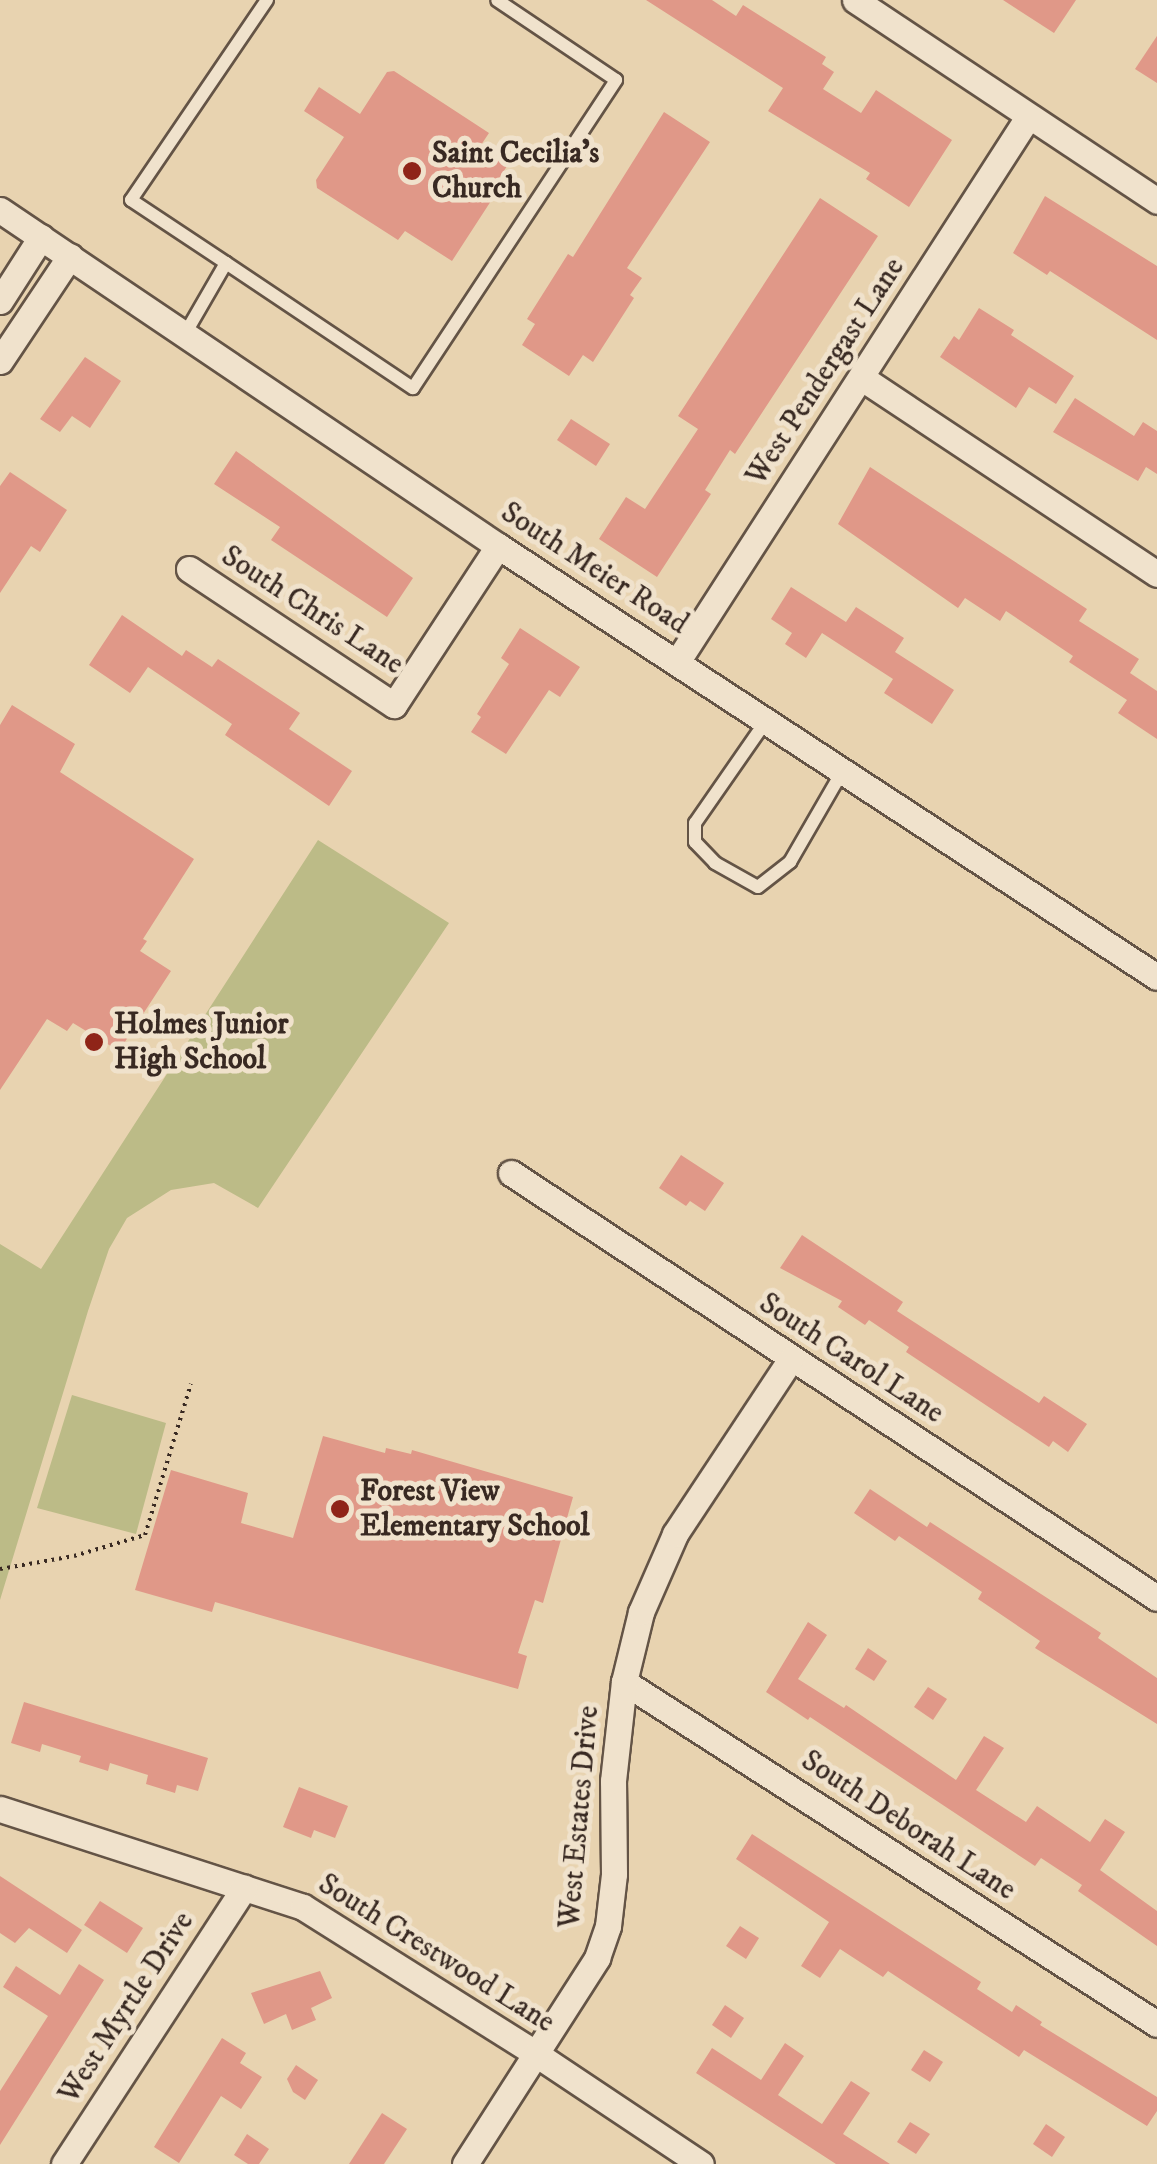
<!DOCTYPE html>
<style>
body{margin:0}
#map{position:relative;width:1157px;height:2164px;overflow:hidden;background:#e8d3b0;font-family:"IM FELL DW Pica",serif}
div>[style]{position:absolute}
.green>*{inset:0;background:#bcbb87}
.building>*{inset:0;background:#e09888}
.path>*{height:4px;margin-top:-2px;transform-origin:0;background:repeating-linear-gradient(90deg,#382922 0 2.5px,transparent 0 7.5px)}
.roads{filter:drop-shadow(2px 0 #645446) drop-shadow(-2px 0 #645446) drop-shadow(0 2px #645446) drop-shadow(0 -2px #645446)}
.lane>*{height:12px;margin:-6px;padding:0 6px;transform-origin:6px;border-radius:6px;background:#f0e2cc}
.street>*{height:25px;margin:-12.5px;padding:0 12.5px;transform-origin:12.5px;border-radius:12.5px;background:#f0e2cc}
.dots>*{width:28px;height:28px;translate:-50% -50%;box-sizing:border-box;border:5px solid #f0e2cc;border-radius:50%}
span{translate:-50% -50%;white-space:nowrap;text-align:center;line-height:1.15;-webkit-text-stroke:10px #f0e2cc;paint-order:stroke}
.poi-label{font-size:30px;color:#382922;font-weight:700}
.left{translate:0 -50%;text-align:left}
.street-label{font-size:30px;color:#382922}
</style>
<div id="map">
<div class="green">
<div style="clip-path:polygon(318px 840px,449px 923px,258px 1208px,214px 1183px,171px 1190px,127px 1218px,109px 1249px,88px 1311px,0 1600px,0 1244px,41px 1269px)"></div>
<div style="clip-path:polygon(72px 1395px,166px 1423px,136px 1534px,37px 1508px)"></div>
</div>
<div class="building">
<div style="clip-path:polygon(646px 0,712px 0,736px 16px,743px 5px,826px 57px,822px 64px,834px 72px,823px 89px,861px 113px,876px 90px,952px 140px,909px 207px,866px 179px,870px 173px,768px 111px,783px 88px)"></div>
<div style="clip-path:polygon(1003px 0,1076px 0,1054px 33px)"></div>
<div style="clip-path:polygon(1157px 36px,1157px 83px,1135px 69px)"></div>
<div style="clip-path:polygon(394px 71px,489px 133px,481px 145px,509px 163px,498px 180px,502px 184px,452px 261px,405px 231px,398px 240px,317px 188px,316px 180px,344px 137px,304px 111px,319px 87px,360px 114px,387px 72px)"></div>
<div style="clip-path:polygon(664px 112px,710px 142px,627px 268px,642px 278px,630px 295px,634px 298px,593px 362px,583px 355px,569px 376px,522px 345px,535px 324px,527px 319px,568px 254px,573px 257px)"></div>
<div style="clip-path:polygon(1045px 196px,1157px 266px,1157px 340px,1050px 271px,1047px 275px,1013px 253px)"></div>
<div style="clip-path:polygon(820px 198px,878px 236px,735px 454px,730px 450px,705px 490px,711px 494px,657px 577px,599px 539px,626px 497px,645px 509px,698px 429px,678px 416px)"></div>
<div style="clip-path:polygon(979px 308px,1014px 330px,1011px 335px,1074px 376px,1056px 404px,1029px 387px,1016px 408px,940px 357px,954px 336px,959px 340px)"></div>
<div style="clip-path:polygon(85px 357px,121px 381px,90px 428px,72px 416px,60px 432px,40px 419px)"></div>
<div style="clip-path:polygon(1075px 398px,1134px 436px,1143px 422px,1157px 431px,1157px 474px,1146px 467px,1138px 481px,1053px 432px)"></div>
<div style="clip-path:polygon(571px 419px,610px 444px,596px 466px,557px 440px)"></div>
<div style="clip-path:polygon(236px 451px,413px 578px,387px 617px,271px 540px,280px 527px,214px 484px)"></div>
<div style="clip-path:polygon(870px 467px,1087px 609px,1079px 621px,1139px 659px,1130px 673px,1157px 691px,1157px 739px,1118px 713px,1127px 700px,1069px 662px,1073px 656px,1006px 611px,1000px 621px,965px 598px,958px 608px,838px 524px)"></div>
<div style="clip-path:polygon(10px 472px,67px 510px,40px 552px,31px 546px,0 593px,0 486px)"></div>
<div style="clip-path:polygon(791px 587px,846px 622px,856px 607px,904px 638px,895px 652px,954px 690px,932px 724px,884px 693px,893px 679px,822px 633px,806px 658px,785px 644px,792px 633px,771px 619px)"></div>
<div style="clip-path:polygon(122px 615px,182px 656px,186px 650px,212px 667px,218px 659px,300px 713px,289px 729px,352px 771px,329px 806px,225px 735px,232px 724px,148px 667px,130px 693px,89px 665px)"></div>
<div style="clip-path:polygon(520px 628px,580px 667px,560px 697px,549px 690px,506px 754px,471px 732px,481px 717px,477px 714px,509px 664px,501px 658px)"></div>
<div style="clip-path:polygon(12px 705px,75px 744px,60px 772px,194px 859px,143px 939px,147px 941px,140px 951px,171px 971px,119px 1051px,73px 1023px,67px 1031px,47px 1019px,0 1090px,0 725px)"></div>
<div style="clip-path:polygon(681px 1155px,724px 1183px,705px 1211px,690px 1201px,686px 1206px,659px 1188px)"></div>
<div style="clip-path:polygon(802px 1235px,903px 1302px,897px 1311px,1039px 1403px,1044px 1396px,1087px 1424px,1068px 1452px,1053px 1441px,1049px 1447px,906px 1352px,909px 1347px,869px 1320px,865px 1325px,838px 1307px,842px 1301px,780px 1268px)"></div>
<div style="clip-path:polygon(323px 1436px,385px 1453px,386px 1448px,411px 1454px,412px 1450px,573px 1497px,543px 1603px,535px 1600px,518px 1653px,527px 1656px,518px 1689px,215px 1602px,212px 1612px,135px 1590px,171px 1470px,248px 1493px,241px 1523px,293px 1538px)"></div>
<div style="clip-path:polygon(870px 1489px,927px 1527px,930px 1522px,1101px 1633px,1098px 1638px,1157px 1678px,1157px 1724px,1035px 1648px,1040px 1641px,978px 1599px,982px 1592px,899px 1536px,895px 1541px,854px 1513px)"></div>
<div style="clip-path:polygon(808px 1622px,827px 1635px,798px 1679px,844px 1708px,846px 1705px,956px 1780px,984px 1736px,1004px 1748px,976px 1790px,1026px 1822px,1037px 1806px,1090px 1842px,1105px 1819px,1125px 1832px,1100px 1870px,1157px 1911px,1157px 1946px,1078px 1891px,1082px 1885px,1041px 1858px,1035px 1866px,810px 1717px,808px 1720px,766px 1692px)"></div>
<div style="clip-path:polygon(868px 1648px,887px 1661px,874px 1681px,855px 1669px)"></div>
<div style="clip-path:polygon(928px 1687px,947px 1699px,933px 1720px,914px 1707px)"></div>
<div style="clip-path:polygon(24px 1702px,208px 1758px,198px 1791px,177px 1785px,175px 1793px,146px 1784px,148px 1775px,110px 1763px,108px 1771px,79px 1762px,81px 1756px,42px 1744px,40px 1752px,11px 1743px)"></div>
<div style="clip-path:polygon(299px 1787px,348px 1806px,335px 1838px,314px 1830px,311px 1838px,283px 1827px)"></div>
<div style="clip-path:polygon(752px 1834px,981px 1982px,977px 1989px,1012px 2012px,1016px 2005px,1042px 2022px,1040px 2025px,1157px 2097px,1157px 2111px,1147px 2126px,1024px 2050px,1019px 2057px,888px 1971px,883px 1977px,840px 1949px,820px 1978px,801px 1966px,829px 1922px,736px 1859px)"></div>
<div style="clip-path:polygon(0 1876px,82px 1930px,67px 1953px,29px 1928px,15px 1943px,0 1933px)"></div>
<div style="clip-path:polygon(100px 1901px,143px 1928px,127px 1953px,84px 1925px)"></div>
<div style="clip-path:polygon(740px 1926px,759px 1938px,746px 1959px,726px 1946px)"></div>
<div style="clip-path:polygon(79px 1964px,104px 1980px,0 2145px,0 2091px,48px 2016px,3px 1987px,16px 1966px,60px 1995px)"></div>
<div style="clip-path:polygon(320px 1971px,332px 1998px,311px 2008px,316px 2020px,292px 2030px,286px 2014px,264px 2024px,251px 1993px)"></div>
<div style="clip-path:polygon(725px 2005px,744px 2018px,731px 2038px,712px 2025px)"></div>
<div style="clip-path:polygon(222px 2038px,246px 2053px,240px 2063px,262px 2077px,241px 2109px,221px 2096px,179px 2163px,154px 2147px)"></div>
<div style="clip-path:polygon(785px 2043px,804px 2056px,778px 2095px,822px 2124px,851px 2081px,870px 2093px,843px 2134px,890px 2164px,836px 2164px,696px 2073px,712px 2048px,761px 2080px)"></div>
<div style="clip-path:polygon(924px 2050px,943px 2062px,930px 2082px,911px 2070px)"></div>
<div style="clip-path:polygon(296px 2065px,318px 2080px,305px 2100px,293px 2092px,287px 2079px)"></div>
<div style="clip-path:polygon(382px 2113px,407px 2129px,384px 2164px,349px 2164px)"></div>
<div style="clip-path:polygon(910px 2122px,930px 2134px,916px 2154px,897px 2142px)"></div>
<div style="clip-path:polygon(1046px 2124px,1065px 2137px,1052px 2157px,1033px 2144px)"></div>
<div style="clip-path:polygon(247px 2134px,269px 2149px,259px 2164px,248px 2164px,234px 2155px)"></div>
</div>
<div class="path">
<div style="left:0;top:1569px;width:75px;rotate:-10deg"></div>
<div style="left:74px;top:1556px;width:74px;rotate:-16.5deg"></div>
<div style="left:145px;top:1535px;width:158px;rotate:-73.1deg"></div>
</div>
<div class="roads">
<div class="lane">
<div style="left:226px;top:263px;width:225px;rotate:33.8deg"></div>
<div style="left:413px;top:388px;width:369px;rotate:-56.6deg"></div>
<div style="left:616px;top:80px;width:143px;rotate:-146.1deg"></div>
<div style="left:185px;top:334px;width:82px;rotate:-60deg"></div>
<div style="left:226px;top:263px;width:114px;rotate:-146.4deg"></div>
<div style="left:131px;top:200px;width:242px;rotate:-55.8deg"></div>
<div style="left:766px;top:721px;width:124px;rotate:124.8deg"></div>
<div style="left:695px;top:823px;width:19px;rotate:90deg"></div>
<div style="left:695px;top:842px;width:29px;rotate:46deg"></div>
<div style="left:715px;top:863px;width:49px;rotate:29.2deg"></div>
<div style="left:758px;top:887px;width:41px;rotate:-38deg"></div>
<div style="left:790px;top:862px;width:104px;rotate:-60deg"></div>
</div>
<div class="street">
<div style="left:855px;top:0;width:363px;rotate:33.6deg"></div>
<div style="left:0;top:210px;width:601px;rotate:34.01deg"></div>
<div style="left:498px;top:546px;width:787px;rotate:33.19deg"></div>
<div style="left:0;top:301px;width:76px;rotate:-57.4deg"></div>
<div style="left:0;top:361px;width:126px;rotate:-56.3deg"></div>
<div style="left:862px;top:378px;width:354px;rotate:33.6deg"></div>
<div style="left:189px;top:569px;width:246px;rotate:33.6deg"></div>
<div style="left:394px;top:705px;width:190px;rotate:-56.8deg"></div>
<div style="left:677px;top:662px;width:648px;rotate:-57.22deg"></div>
<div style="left:511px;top:1173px;width:773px;rotate:33.34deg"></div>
<div style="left:624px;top:1682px;width:633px;rotate:32.69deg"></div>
<div style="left:0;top:1809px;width:318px;rotate:17.9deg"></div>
<div style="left:303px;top:1907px;width:275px;rotate:32.2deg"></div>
<div style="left:536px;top:2054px;width:198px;rotate:33.7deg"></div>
<div style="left:64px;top:2164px;width:330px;rotate:-56.9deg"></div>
<div style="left:465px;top:2164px;width:245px;rotate:-57.3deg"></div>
<div style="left:597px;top:1958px;width:34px;rotate:-71deg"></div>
<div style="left:608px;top:1926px;width:52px;rotate:-83.4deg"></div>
<div style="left:614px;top:1874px;width:93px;rotate:-90.6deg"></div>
<div style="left:613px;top:1781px;width:100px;rotate:-83.7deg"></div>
<div style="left:624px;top:1682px;width:72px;rotate:-76.3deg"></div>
<div style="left:641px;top:1612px;width:85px;rotate:-66.4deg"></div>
<div style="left:675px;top:1534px;width:210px;rotate:-56.5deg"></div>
</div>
</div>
<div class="dots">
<div style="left:412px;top:171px;background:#8f2418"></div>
<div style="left:94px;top:1042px;background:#8f2418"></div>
<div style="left:340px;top:1509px;background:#8f2418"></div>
</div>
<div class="poi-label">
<span class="left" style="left:432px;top:171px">Saint Cecilia's<br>Church</span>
<span class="left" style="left:114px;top:1042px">Holmes Junior<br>High School</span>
<span class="left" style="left:360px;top:1509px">Forest View<br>Elementary School</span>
</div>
<div class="street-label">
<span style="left:826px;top:372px;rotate:-57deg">West Pendergast Lane</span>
<span style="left:594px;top:569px;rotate:33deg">South Meier Road</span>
<span style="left:312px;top:611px;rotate:33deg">South Chris Lane</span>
<span style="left:851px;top:1359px;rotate:33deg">South Carol Lane</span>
<span style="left:580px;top:1817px;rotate:-85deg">West Estates Drive</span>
<span style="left:908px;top:1826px;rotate:33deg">South Deborah Lane</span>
<span style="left:436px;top:1954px;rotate:32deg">South Crestwood Lane</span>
<span style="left:127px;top:2008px;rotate:-57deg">West Myrtle Drive</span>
</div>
</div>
